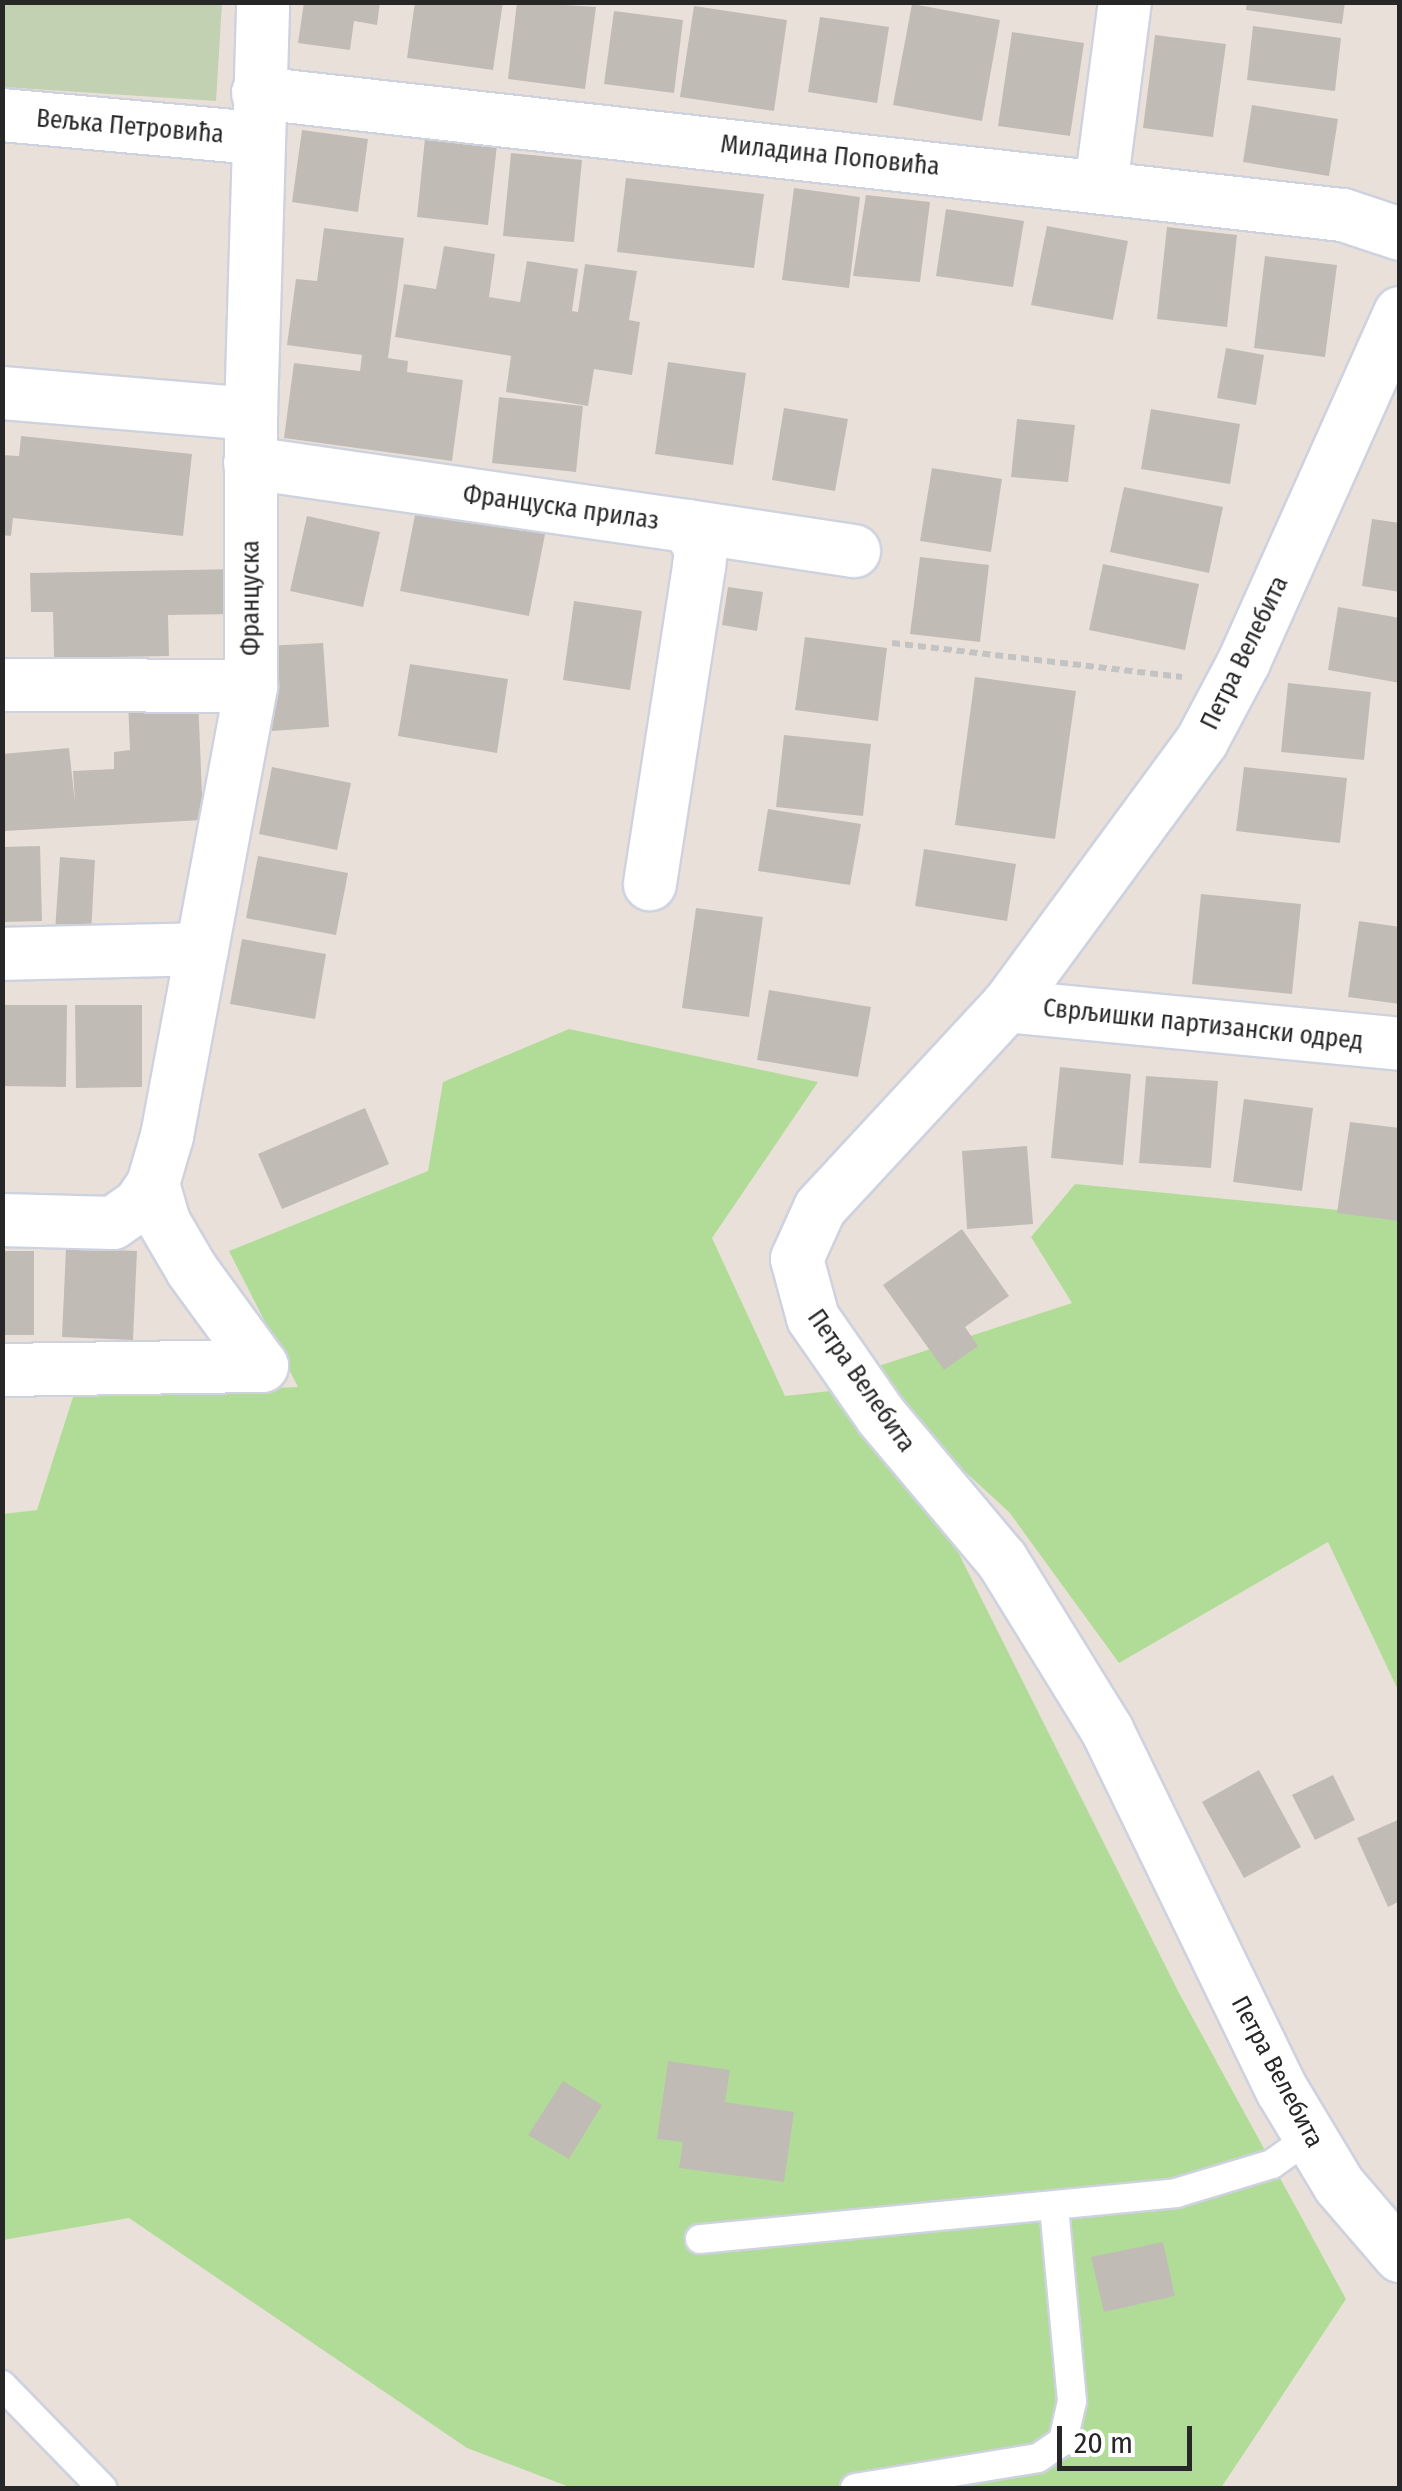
<!DOCTYPE html>
<meta charset="utf-8">
<style>
body{margin:0}
#map{position:relative;width:1402px;height:2491px;overflow:hidden;background:#e9e1d9;font-family:"Fira Sans Condensed",sans-serif}
div>[style]{position:absolute}
.green>*{inset:0;background:#b1dc98}
.cemetery>*{inset:0;background:#c2d1b1}
.building>*{inset:0;background:#c1bbb6}
.path>*{height:6px;margin-top:-3px;transform-origin:0;background:repeating-linear-gradient(90deg,#c3c3c3 0 8px,transparent 0 13px)}
.roads{filter:drop-shadow(2px 0 #ced2df) drop-shadow(-2px 0 #ced2df) drop-shadow(0 2px #ced2df) drop-shadow(0 -2px #ced2df)}
.lane>*{height:28px;margin:-14px;padding:0 14px;transform-origin:14px;border-radius:14px;background:#fff}
.street>*{height:52px;margin:-26px;padding:0 26px;transform-origin:26px;border-radius:26px;background:#fff}
span{translate:-50% -50%;white-space:nowrap;text-align:center;line-height:1.15;-webkit-text-stroke:9px #fff;paint-order:stroke}
.street-label{font-size:25px;color:#272727}
.frame{position:absolute;inset:0;border:5px solid #272727;pointer-events:none}
.scale{position:absolute;left:1057px;top:2426px;width:135px;height:45px;box-sizing:border-box;border:5px solid #272727;border-top:0;padding-left:12px;font-size:30px;line-height:35px;white-space:nowrap;color:#272727;-webkit-text-stroke:8px #fff;paint-order:stroke}
</style>
<div id="map">
<div class="green">
<div style="clip-path:polygon(569px 1029px,818px 1082px,712px 1238px,785px 1396px,848px 1389px,954px 1544px,1178px 1991px,1346px 2299px,1221px 2488px,572px 2488px,467px 2448px,129px 2218px,3px 2240px,3px 1514px,37px 1510px,73px 1397px,298px 1387px,229px 1251px,428px 1171px,443px 1082px)"></div>
<div style="clip-path:polygon(1075px 1184px,1399px 1216px,1399px 1692px,1328px 1542px,1119px 1663px,1009px 1512px,857px 1373px,1072px 1303px,1031px 1237px)"></div>
</div>
<div class="cemetery">
<div style="clip-path:polygon(2px 3px,222px 3px,216px 101px,3px 87px)"></div>
</div>
<div class="building">
<div style="clip-path:polygon(304px 2px,380px 2px,377px 25px,354px 21px,350px 50px,298px 43px)"></div>
<div style="clip-path:polygon(415px 2px,503px 2px,493px 70px,407px 58px)"></div>
<div style="clip-path:polygon(517px 2px,596px 7px,585px 89px,508px 79px)"></div>
<div style="clip-path:polygon(1247px 2px,1345px 2px,1342px 24px,1246px 10px)"></div>
<div style="clip-path:polygon(912px 4px,1000px 20px,982px 121px,893px 105px)"></div>
<div style="clip-path:polygon(694px 6px,787px 20px,774px 111px,680px 97px)"></div>
<div style="clip-path:polygon(614px 11px,683px 20px,674px 93px,604px 84px)"></div>
<div style="clip-path:polygon(820px 17px,889px 27px,877px 103px,808px 92px)"></div>
<div style="clip-path:polygon(1253px 26px,1341px 38px,1335px 91px,1247px 80px)"></div>
<div style="clip-path:polygon(1012px 32px,1084px 43px,1070px 136px,998px 126px)"></div>
<div style="clip-path:polygon(1155px 35px,1226px 44px,1213px 137px,1143px 128px)"></div>
<div style="clip-path:polygon(1252px 105px,1338px 119px,1329px 176px,1243px 162px)"></div>
<div style="clip-path:polygon(302px 130px,368px 139px,358px 212px,292px 202px)"></div>
<div style="clip-path:polygon(425px 138px,497px 145px,488px 225px,417px 217px)"></div>
<div style="clip-path:polygon(511px 153px,582px 160px,574px 242px,503px 236px)"></div>
<div style="clip-path:polygon(626px 178px,764px 194px,754px 268px,617px 252px)"></div>
<div style="clip-path:polygon(794px 188px,860px 197px,849px 288px,782px 280px)"></div>
<div style="clip-path:polygon(866px 195px,930px 202px,920px 282px,853px 276px)"></div>
<div style="clip-path:polygon(946px 209px,1024px 221px,1013px 287px,936px 276px)"></div>
<div style="clip-path:polygon(1047px 226px,1128px 241px,1113px 320px,1031px 305px)"></div>
<div style="clip-path:polygon(1167px 227px,1237px 235px,1227px 327px,1157px 319px)"></div>
<div style="clip-path:polygon(324px 228px,404px 238px,388px 358px,408px 361px,407px 372px,463px 380px,452px 461px,284px 438px,294px 363px,360px 371px,362px 355px,287px 345px,296px 279px,317px 281px)"></div>
<div style="clip-path:polygon(444px 246px,495px 254px,489px 297px,520px 302px,527px 261px,578px 269px,572px 311px,578px 312px,585px 264px,637px 271px,629px 320px,640px 322px,632px 375px,594px 369px,588px 406px,506px 392px,511px 356px,395px 337px,404px 284px,436px 289px)"></div>
<div style="clip-path:polygon(1265px 256px,1337px 265px,1325px 357px,1254px 348px)"></div>
<div style="clip-path:polygon(1226px 348px,1264px 355px,1256px 405px,1217px 398px)"></div>
<div style="clip-path:polygon(668px 362px,746px 373px,733px 465px,655px 454px)"></div>
<div style="clip-path:polygon(499px 397px,583px 406px,576px 472px,492px 463px)"></div>
<div style="clip-path:polygon(784px 408px,848px 419px,835px 491px,772px 480px)"></div>
<div style="clip-path:polygon(1151px 409px,1240px 424px,1230px 484px,1141px 469px)"></div>
<div style="clip-path:polygon(1017px 419px,1075px 425px,1068px 482px,1011px 477px)"></div>
<div style="clip-path:polygon(21px 436px,192px 454px,183px 536px,13px 518px,11px 536px,2px 535px,2px 455px,19px 456px)"></div>
<div style="clip-path:polygon(932px 468px,1002px 479px,991px 552px,920px 541px)"></div>
<div style="clip-path:polygon(1124px 487px,1223px 507px,1209px 573px,1110px 552px)"></div>
<div style="clip-path:polygon(417px 505px,546px 529px,529px 616px,400px 591px)"></div>
<div style="clip-path:polygon(307px 516px,380px 532px,363px 607px,290px 591px)"></div>
<div style="clip-path:polygon(1372px 519px,1400px 523px,1400px 592px,1362px 586px)"></div>
<div style="clip-path:polygon(920px 557px,989px 565px,980px 642px,910px 634px)"></div>
<div style="clip-path:polygon(1103px 564px,1199px 584px,1185px 650px,1089px 630px)"></div>
<div style="clip-path:polygon(238px 569px,238px 614px,168px 615px,169px 656px,54px 658px,53px 612px,31px 612px,30px 573px)"></div>
<div style="clip-path:polygon(728px 587px,763px 592px,757px 631px,722px 625px)"></div>
<div style="clip-path:polygon(574px 601px,642px 611px,630px 690px,563px 680px)"></div>
<div style="clip-path:polygon(1338px 607px,1400px 618px,1400px 683px,1328px 670px)"></div>
<div style="clip-path:polygon(805px 637px,887px 648px,878px 721px,795px 710px)"></div>
<div style="clip-path:polygon(323px 643px,329px 727px,272px 731px,266px 646px)"></div>
<div style="clip-path:polygon(410px 664px,508px 679px,497px 753px,398px 736px)"></div>
<div style="clip-path:polygon(975px 677px,1076px 691px,1055px 839px,955px 825px)"></div>
<div style="clip-path:polygon(1288px 683px,1371px 692px,1364px 760px,1281px 752px)"></div>
<div style="clip-path:polygon(198px 696px,203px 820px,4px 831px,2px 754px,69px 748px,75px 803px,73px 771px,114px 769px,114px 752px,130px 750px,128px 700px)"></div>
<div style="clip-path:polygon(784px 735px,871px 744px,863px 816px,776px 807px)"></div>
<div style="clip-path:polygon(272px 767px,351px 783px,337px 850px,259px 834px)"></div>
<div style="clip-path:polygon(1244px 767px,1347px 778px,1340px 843px,1236px 831px)"></div>
<div style="clip-path:polygon(768px 809px,861px 824px,850px 885px,758px 871px)"></div>
<div style="clip-path:polygon(40px 846px,42px 921px,2px 922px,2px 847px)"></div>
<div style="clip-path:polygon(924px 849px,1016px 864px,1007px 921px,915px 906px)"></div>
<div style="clip-path:polygon(258px 856px,348px 873px,336px 935px,246px 918px)"></div>
<div style="clip-path:polygon(60px 857px,95px 860px,91px 934px,55px 931px)"></div>
<div style="clip-path:polygon(1201px 894px,1301px 904px,1292px 994px,1192px 984px)"></div>
<div style="clip-path:polygon(696px 908px,763px 917px,749px 1017px,682px 1008px)"></div>
<div style="clip-path:polygon(1359px 921px,1400px 927px,1400px 1004px,1348px 997px)"></div>
<div style="clip-path:polygon(242px 939px,326px 954px,315px 1019px,230px 1004px)"></div>
<div style="clip-path:polygon(769px 990px,871px 1007px,858px 1077px,757px 1060px)"></div>
<div style="clip-path:polygon(2px 1005px,67px 1005px,66px 1087px,2px 1086px)"></div>
<div style="clip-path:polygon(75px 1005px,142px 1005px,142px 1087px,76px 1088px)"></div>
<div style="clip-path:polygon(1060px 1067px,1131px 1074px,1123px 1165px,1051px 1158px)"></div>
<div style="clip-path:polygon(1146px 1076px,1218px 1081px,1211px 1168px,1139px 1163px)"></div>
<div style="clip-path:polygon(1244px 1099px,1313px 1108px,1302px 1191px,1233px 1182px)"></div>
<div style="clip-path:polygon(365px 1108px,389px 1164px,282px 1209px,258px 1154px)"></div>
<div style="clip-path:polygon(1350px 1122px,1400px 1128px,1400px 1221px,1337px 1213px)"></div>
<div style="clip-path:polygon(1027px 1146px,1033px 1224px,967px 1229px,962px 1151px)"></div>
<div style="clip-path:polygon(962px 1229px,1009px 1296px,965px 1327px,978px 1346px,944px 1370px,883px 1285px)"></div>
<div style="clip-path:polygon(66px 1248px,137px 1251px,133px 1340px,62px 1337px)"></div>
<div style="clip-path:polygon(2px 1251px,34px 1251px,34px 1335px,2px 1335px)"></div>
<div style="clip-path:polygon(1259px 1770px,1301px 1847px,1244px 1878px,1202px 1802px)"></div>
<div style="clip-path:polygon(1333px 1775px,1355px 1820px,1315px 1840px,1292px 1795px)"></div>
<div style="clip-path:polygon(1400px 1819px,1400px 1901px,1388px 1907px,1357px 1838px)"></div>
<div style="clip-path:polygon(668px 2061px,730px 2070px,725px 2102px,794px 2112px,784px 2182px,679px 2168px,683px 2142px,657px 2139px)"></div>
<div style="clip-path:polygon(563px 2081px,602px 2105px,569px 2159px,528px 2135px)"></div>
<div style="clip-path:polygon(1163px 2242px,1175px 2296px,1104px 2312px,1091px 2257px)"></div>
</div>
<div class="path">
<div style="left:892px;top:643px;width:292px;rotate:6.7deg"></div>
</div>
<div class="roads">
<div class="lane">
<div style="left:700px;top:2239px;width:478px;rotate:-5.5deg"></div>
<div style="left:1176px;top:2193px;width:100px;rotate:-16.8deg"></div>
<div style="left:1272px;top:2164px;width:47px;rotate:-35.4deg"></div>
<div style="left:2px;top:2385px;width:144px;rotate:45.8deg"></div>
<div style="left:855px;top:2488px;width:185px;rotate:-9.3deg"></div>
<div style="left:1038px;top:2458px;width:30px;rotate:-34deg"></div>
<div style="left:1063px;top:2441px;width:41px;rotate:-77.3deg"></div>
<div style="left:1072px;top:2401px;width:194px;rotate:-95.3deg"></div>
</div>
<div class="street">
<div style="left:258px;top:93px;width:1092px;rotate:6.42deg"></div>
<div style="left:1343px;top:215px;width:60px;rotate:18.4deg"></div>
<div style="left:2px;top:115px;width:256px;rotate:5.2deg"></div>
<div style="left:1101px;top:186px;width:186px;rotate:-82.6deg"></div>
<div style="left:1400px;top:313px;width:382px;rotate:114.1deg"></div>
<div style="left:1244px;top:662px;width:89px;rotate:118deg"></div>
<div style="left:1202px;top:741px;width:329px;rotate:126.3deg"></div>
<div style="left:1007px;top:1006px;width:275px;rotate:132.8deg"></div>
<div style="left:820px;top:1208px;width:56px;rotate:114.3deg"></div>
<div style="left:797px;top:1259px;width:61px;rotate:74.8deg"></div>
<div style="left:813px;top:1318px;width:119px;rotate:55.2deg"></div>
<div style="left:881px;top:1416px;width:188px;rotate:50deg"></div>
<div style="left:1002px;top:1560px;width:200px;rotate:58.3deg"></div>
<div style="left:1107px;top:1730px;width:400px;rotate:64.1deg"></div>
<div style="left:1282px;top:2090px;width:111px;rotate:59deg"></div>
<div style="left:1339px;top:2185px;width:94px;rotate:49.3deg"></div>
<div style="left:2px;top:393px;width:250px;rotate:4.8deg"></div>
<div style="left:250px;top:463px;width:443px;rotate:8.2deg"></div>
<div style="left:688px;top:526px;width:26px;rotate:61deg"></div>
<div style="left:701px;top:549px;width:18px;rotate:96deg"></div>
<div style="left:699px;top:567px;width:321px;rotate:98.8deg"></div>
<div style="left:688px;top:526px;width:168px;rotate:8.6deg"></div>
<div style="left:2px;top:685px;width:249px;rotate:0.2deg"></div>
<div style="left:2px;top:954px;width:200px;rotate:-1.4deg"></div>
<div style="left:1007px;top:1006px;width:395px;rotate:5.5deg"></div>
<div style="left:2px;top:1220px;width:111px;rotate:1.5deg"></div>
<div style="left:113px;top:1223px;width:32px;rotate:-35deg"></div>
<div style="left:139px;top:1205px;width:25px;rotate:-56deg"></div>
<div style="left:153px;top:1184px;width:50px;rotate:-73.7deg"></div>
<div style="left:167px;top:1136px;width:458px;rotate:-79.4deg"></div>
<div style="left:251px;top:686px;width:272px;rotate:-90deg"></div>
<div style="left:251px;top:414px;width:412px;rotate:-88.3deg"></div>
<div style="left:2px;top:1370px;width:260px;rotate:-0.9deg"></div>
<div style="left:262px;top:1366px;width:119px;rotate:-126.1deg"></div>
<div style="left:192px;top:1270px;width:56px;rotate:-120.3deg"></div>
<div style="left:164px;top:1222px;width:40px;rotate:-106deg"></div>
</div>
</div>
<div class="street-label">
<span style="left:130px;top:127px;rotate:5deg">Вељка Петровића</span>
<span style="left:830px;top:156px;rotate:6deg">Миладина Поповића</span>
<span style="left:561px;top:508px;rotate:8deg">Француска прилаз</span>
<span style="left:251px;top:598px;rotate:-90deg">Француска</span>
<span style="left:1245px;top:653px;rotate:-64deg">Петра Велебита</span>
<span style="left:1203px;top:1025px;rotate:6deg">Сврљишки партизански одред</span>
<span style="left:861px;top:1381px;rotate:55deg">Петра Велебита</span>
<span style="left:1277px;top:2072px;rotate:62deg">Петра Велебита</span>
</div>
<div class="frame"></div>
<div class="scale">20 m</div>
</div>
